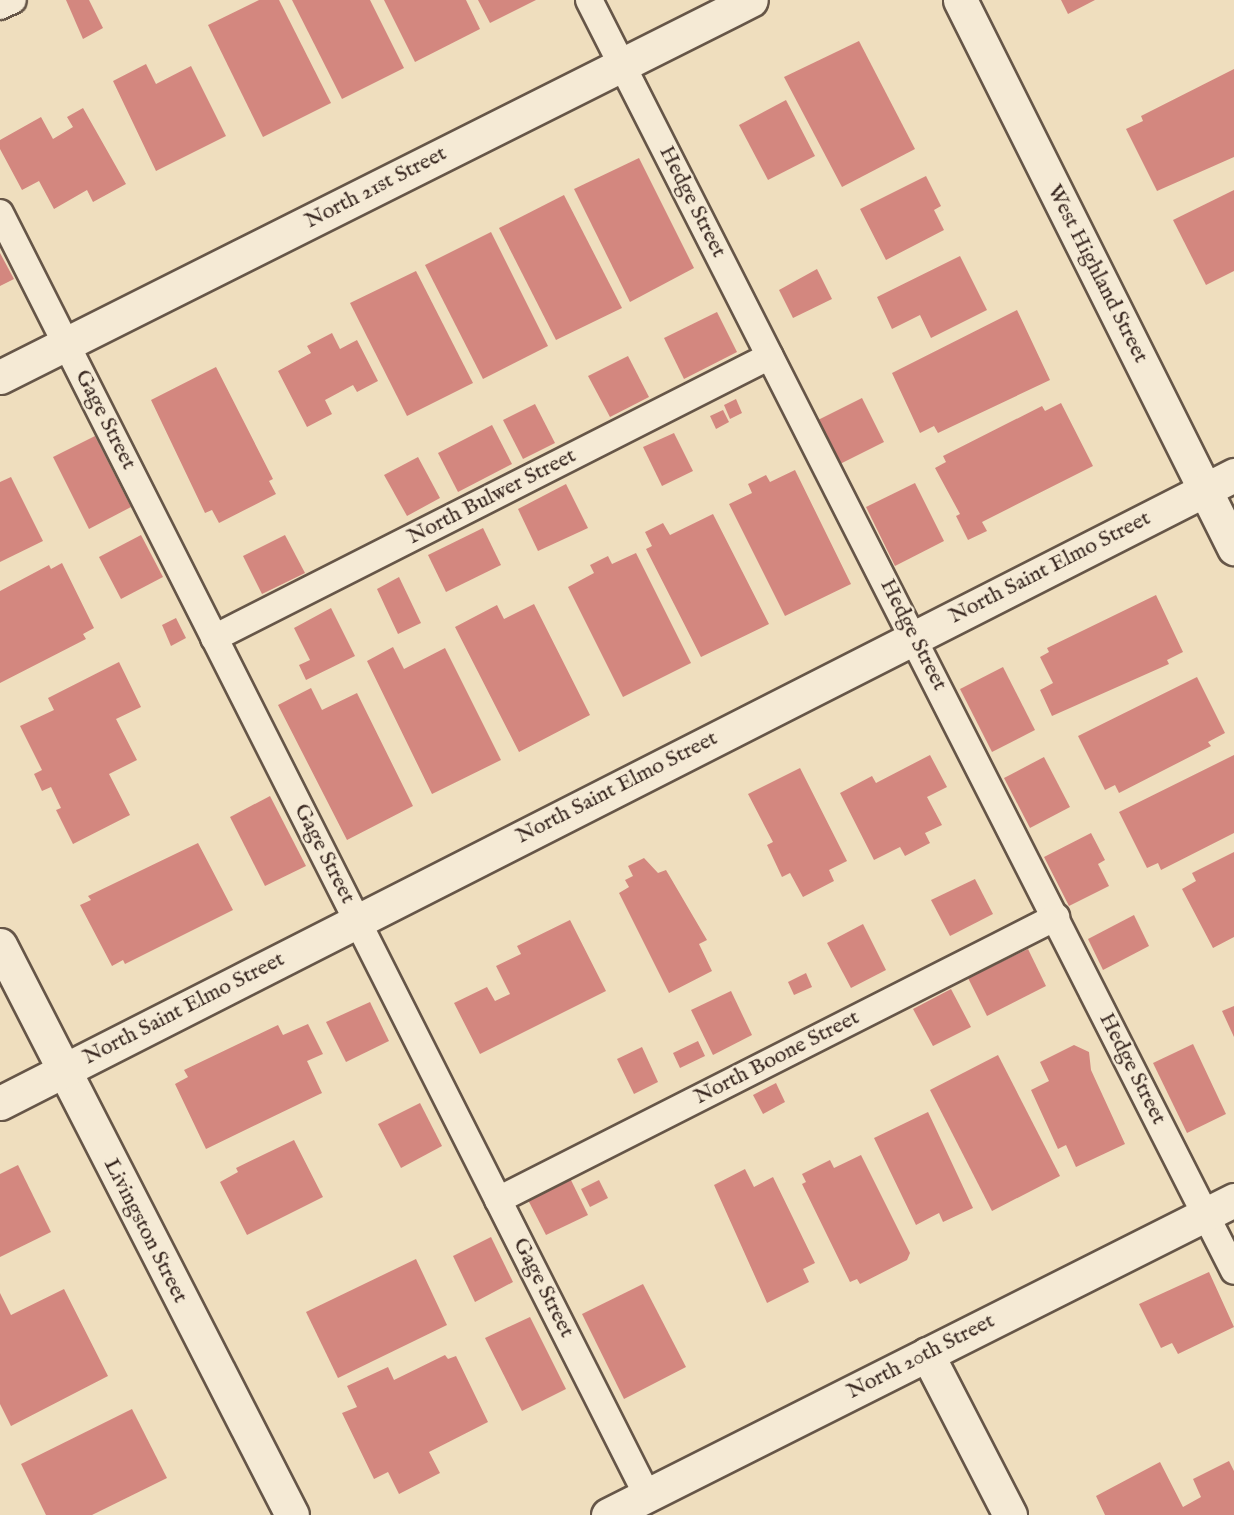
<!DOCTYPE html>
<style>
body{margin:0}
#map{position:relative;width:1234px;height:1515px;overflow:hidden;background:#efdebe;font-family:"IM FELL English",serif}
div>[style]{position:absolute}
.building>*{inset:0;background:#d3877f}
.roads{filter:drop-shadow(2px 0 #665648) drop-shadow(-2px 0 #665648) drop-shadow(0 2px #665648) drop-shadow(0 -2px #665648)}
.service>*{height:26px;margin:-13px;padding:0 13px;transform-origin:13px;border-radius:13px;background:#f5ead5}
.minor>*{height:33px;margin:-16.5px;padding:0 16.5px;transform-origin:16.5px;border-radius:16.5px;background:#f5ead5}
span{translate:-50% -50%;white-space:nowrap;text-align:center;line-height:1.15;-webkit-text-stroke:4.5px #f5ead5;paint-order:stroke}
.street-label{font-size:22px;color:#392821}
</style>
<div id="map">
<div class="building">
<div style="clip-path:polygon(66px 0,89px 0,103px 28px,83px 39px)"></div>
<div style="clip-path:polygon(259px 0,279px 0,331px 103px,263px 137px,208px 25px)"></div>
<div style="clip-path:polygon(292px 0,370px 0,404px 68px,342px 99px)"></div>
<div style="clip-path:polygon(384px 0,466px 0,480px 29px,415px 62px)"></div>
<div style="clip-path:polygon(478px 0,536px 0,490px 23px)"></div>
<div style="clip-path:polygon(1061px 0,1095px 0,1068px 14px)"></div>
<div style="clip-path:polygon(859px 41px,915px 149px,842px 187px,784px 77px)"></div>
<div style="clip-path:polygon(146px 64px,156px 84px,191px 66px,226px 136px,156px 171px,113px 81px)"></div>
<div style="clip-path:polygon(1234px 69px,1234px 157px,1157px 191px,1126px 129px,1143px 121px,1141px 116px)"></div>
<div style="clip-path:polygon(786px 100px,815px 156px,768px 180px,739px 125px)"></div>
<div style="clip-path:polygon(83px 108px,126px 184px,93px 202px,87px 190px,54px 209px,39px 181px,22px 190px,0 149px,0 140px,41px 117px,53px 139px,73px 127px,67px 117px)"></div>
<div style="clip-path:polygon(639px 158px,694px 268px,630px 302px,574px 189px)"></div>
<div style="clip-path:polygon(926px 176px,941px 206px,934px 210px,944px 230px,886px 260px,860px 209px)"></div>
<div style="clip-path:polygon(1234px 190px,1234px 271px,1206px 285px,1173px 220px)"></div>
<div style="clip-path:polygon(564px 195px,622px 308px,556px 340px,499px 228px)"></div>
<div style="clip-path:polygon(491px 232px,548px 346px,483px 379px,425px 265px)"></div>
<div style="clip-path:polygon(0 253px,14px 279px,0 286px)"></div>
<div style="clip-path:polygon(960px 256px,987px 310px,931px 338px,920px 315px,892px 329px,877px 297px)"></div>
<div style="clip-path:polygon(817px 269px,832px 299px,793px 318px,779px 290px)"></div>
<div style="clip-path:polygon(416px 271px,473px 383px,407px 416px,350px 303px)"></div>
<div style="clip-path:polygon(1017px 310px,1050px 380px,938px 433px,934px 426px,920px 433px,892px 373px)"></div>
<div style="clip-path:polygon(717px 312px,737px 352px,684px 379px,664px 338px)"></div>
<div style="clip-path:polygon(332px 333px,340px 349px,357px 340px,378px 381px,357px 392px,353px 385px,325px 400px,332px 414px,307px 427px,278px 371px,311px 353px,307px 346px)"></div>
<div style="clip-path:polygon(628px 356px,649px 397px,610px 417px,588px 376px)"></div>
<div style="clip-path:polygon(216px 367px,273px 479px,269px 481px,276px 494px,219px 523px,212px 510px,205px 513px,151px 400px)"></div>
<div style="clip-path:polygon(862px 398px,884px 442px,840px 464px,818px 420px)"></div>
<div style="clip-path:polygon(736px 399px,742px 413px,730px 419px,724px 405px)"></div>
<div style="clip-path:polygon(1061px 403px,1093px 466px,982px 522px,987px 531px,968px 540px,956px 516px,960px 514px,935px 468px,946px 462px,943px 456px,1042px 406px,1045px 411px)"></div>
<div style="clip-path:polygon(535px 404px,555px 443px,523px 459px,503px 420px)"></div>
<div style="clip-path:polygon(723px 410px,729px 422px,716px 429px,710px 416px)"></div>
<div style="clip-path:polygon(492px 425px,512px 464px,458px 492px,438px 453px)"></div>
<div style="clip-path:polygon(674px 433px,693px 471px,662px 486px,643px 447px)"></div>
<div style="clip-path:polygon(95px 436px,131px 507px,89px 529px,53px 457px)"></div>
<div style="clip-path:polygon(418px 457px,440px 498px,407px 516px,384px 475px)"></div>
<div style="clip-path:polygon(795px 470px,851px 584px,785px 616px,729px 504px,752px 493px,748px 484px,766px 475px,770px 482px)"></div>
<div style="clip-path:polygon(11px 477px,43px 541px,0 562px,0 482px)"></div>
<div style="clip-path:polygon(915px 483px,944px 541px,895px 566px,866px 507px)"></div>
<div style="clip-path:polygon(566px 484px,588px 528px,538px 551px,518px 509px)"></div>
<div style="clip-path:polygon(713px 514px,769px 624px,701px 657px,646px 549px,652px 546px,645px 532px,663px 523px,670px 535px)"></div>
<div style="clip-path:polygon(483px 528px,501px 565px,446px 592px,428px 555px)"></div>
<div style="clip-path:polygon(141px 535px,163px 577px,121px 599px,99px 557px)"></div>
<div style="clip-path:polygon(285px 535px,305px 573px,262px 594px,243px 556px)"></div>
<div style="clip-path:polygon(636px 553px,691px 663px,623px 697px,568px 587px,594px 573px,590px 565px,608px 556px,612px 564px)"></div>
<div style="clip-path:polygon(62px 563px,94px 628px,83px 634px,86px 639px,0 683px,0 591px,49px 565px,51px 569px)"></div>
<div style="clip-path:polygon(399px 577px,421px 623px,398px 634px,377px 589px)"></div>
<div style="clip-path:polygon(1156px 595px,1183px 652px,1167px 660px,1169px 664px,1052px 716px,1040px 690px,1053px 683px,1040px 657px,1049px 652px,1047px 648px)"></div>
<div style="clip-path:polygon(534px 604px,590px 715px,519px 752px,455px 627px,497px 605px,504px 619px)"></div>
<div style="clip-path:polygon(331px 608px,355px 656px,306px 680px,299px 665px,310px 660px,294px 628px)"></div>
<div style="clip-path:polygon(176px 618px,186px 638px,171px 646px,162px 625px)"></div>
<div style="clip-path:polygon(393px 647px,404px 669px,445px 648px,501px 760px,432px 794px,367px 661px)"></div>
<div style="clip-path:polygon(119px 662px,141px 707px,116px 719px,137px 760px,109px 774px,130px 815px,73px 844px,56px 810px,61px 808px,51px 787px,42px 791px,34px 774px,42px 770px,20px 726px,54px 710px,48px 698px)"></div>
<div style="clip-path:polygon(1003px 667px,1035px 730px,992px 752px,960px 689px)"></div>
<div style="clip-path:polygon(1197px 677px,1225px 733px,1208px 742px,1211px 746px,1119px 793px,1115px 785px,1105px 790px,1078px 736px)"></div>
<div style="clip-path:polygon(311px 688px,322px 710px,357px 693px,413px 806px,347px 840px,278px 705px)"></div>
<div style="clip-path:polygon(930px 755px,947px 787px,927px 797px,942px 825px,925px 833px,930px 843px,905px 856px,900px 847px,874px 860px,840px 793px,872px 776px,876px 783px)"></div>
<div style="clip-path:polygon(1234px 755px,1234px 833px,1161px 870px,1158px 863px,1147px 868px,1119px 812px)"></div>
<div style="clip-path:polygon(1044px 757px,1070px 807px,1030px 828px,1004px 778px)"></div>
<div style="clip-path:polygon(800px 768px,847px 861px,829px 870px,834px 881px,803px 897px,790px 873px,782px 877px,767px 845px,773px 842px,748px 794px)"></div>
<div style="clip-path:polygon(270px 796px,306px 866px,265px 886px,230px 817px)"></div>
<div style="clip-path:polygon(1091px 833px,1105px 860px,1098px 864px,1109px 886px,1069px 906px,1044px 857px)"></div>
<div style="clip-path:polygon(198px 843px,233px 910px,125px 964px,123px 960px,112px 966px,80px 905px,91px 900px,88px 896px)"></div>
<div style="clip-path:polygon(1234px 852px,1234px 937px,1213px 948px,1182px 889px,1196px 881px,1192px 873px)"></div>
<div style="clip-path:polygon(644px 858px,658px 873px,666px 870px,707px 940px,699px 944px,712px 971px,669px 993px,619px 893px,629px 887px,625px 880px,633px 876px,628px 866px)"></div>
<div style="clip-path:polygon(975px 879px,993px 914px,950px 936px,931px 900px)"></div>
<div style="clip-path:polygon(1134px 915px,1149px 946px,1103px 970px,1088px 939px)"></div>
<div style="clip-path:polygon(570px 920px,606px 991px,480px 1054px,454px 1003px,487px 987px,495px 1001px,510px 994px,496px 966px,521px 954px,517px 946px)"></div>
<div style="clip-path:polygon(863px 924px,886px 970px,851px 988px,827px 943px)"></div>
<div style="clip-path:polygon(1028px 949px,1046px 986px,987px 1016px,968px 978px)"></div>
<div style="clip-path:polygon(806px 973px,812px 987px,794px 995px,788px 982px)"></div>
<div style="clip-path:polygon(951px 989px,971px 1027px,933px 1046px,913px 1009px)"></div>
<div style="clip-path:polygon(731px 991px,752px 1035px,713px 1055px,691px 1010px)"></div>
<div style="clip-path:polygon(370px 1002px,389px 1041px,346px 1062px,326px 1022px)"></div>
<div style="clip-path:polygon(1234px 1006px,1234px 1037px,1222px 1011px)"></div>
<div style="clip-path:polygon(308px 1024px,323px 1054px,307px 1061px,322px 1093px,206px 1149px,175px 1084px,188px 1077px,184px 1070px,278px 1025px,283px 1035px)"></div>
<div style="clip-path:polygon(698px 1041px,705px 1056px,680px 1068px,673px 1053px)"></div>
<div style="clip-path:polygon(1193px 1044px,1226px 1114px,1187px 1133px,1153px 1063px)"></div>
<div style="clip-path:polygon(1074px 1045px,1089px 1052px,1091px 1070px,1125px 1144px,1076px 1167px,1066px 1145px,1058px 1149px,1031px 1090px,1049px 1081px,1040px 1062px)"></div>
<div style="clip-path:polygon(642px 1047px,658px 1082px,634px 1094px,617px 1059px)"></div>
<div style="clip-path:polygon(998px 1055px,1060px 1176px,992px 1211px,930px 1090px)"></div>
<div style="clip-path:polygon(776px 1083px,785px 1102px,763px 1114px,753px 1095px)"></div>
<div style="clip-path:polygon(420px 1103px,442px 1146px,401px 1168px,378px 1124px)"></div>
<div style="clip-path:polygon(928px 1112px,973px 1208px,943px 1222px,939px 1213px,916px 1225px,874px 1138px)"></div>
<div style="clip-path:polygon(294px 1140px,323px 1197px,247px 1235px,220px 1182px,238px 1172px,236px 1168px)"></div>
<div style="clip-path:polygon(861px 1155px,910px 1253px,907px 1260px,860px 1284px,857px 1279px,850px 1282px,802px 1184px,806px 1182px,802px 1174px,830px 1160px,834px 1168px)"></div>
<div style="clip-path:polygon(18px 1165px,51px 1232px,0 1257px,0 1174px)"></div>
<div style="clip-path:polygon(745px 1169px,754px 1187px,773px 1177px,815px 1263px,803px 1269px,809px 1282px,767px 1303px,714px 1185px)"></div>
<div style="clip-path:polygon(569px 1176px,588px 1215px,546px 1235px,526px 1196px)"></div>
<div style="clip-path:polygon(599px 1180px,608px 1198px,590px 1207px,581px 1189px)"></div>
<div style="clip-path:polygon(491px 1237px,513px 1282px,475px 1302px,453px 1256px)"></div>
<div style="clip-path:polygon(416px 1259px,447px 1325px,338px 1378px,306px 1312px)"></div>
<div style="clip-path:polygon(1209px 1272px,1234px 1327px,1178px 1354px,1172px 1343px,1161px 1348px,1139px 1304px)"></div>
<div style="clip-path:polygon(643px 1284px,686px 1367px,624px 1399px,582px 1314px)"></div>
<div style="clip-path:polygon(64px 1289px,108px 1376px,11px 1426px,0 1404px,0 1293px,11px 1315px)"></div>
<div style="clip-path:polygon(530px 1317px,566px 1389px,522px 1411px,485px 1338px)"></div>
<div style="clip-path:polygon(445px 1355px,448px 1359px,456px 1356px,488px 1422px,429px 1452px,440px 1473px,399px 1494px,388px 1472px,374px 1479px,342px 1413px,357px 1407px,347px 1386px,388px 1367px,394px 1380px)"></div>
<div style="clip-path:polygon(132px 1409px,167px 1478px,92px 1515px,46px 1515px,21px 1464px)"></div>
<div style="clip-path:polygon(1229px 1461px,1234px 1471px,1234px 1515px,1105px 1515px,1096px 1496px,1160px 1462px,1183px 1507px,1201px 1497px,1193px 1479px)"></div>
</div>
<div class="roads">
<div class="service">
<div style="left:589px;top:0;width:1425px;rotate:63.09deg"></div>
<div style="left:0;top:6px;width:14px;rotate:-25deg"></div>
<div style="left:0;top:213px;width:1436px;rotate:63.22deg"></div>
<div style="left:214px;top:638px;width:623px;rotate:-26.89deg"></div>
<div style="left:498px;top:1200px;width:626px;rotate:-26.89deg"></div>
</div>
<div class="minor">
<div style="left:960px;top:0;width:613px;rotate:63.43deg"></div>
<div style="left:0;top:377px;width:840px;rotate:-26.66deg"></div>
<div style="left:0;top:945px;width:640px;rotate:62.87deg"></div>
<div style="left:0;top:1103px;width:1385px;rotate:-26.97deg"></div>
<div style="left:927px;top:1354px;width:181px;rotate:62.7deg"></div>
<div style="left:608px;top:1515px;width:701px;rotate:-26.71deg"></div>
</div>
</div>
<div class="street-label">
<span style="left:376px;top:188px;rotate:-27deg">North 21st Street</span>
<span style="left:692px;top:202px;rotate:63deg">Hedge Street</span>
<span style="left:1097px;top:274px;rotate:63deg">West Highland Street</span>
<span style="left:105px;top:420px;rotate:63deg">Gage Street</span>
<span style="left:492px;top:497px;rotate:-27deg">North Bulwer Street</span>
<span style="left:1050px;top:568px;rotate:-27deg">North Saint Elmo Street</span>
<span style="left:913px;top:635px;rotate:63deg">Hedge Street</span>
<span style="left:617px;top:788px;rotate:-27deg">North Saint Elmo Street</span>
<span style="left:324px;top:854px;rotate:63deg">Gage Street</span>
<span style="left:184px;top:1009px;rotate:-27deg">North Saint Elmo Street</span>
<span style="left:777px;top:1058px;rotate:-27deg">North Boone Street</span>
<span style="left:1132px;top:1069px;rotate:63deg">Hedge Street</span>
<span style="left:145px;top:1231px;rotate:63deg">Livingston Street</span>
<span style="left:543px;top:1288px;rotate:63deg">Gage Street</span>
<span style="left:921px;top:1357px;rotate:-27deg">North 20th Street</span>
</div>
</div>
